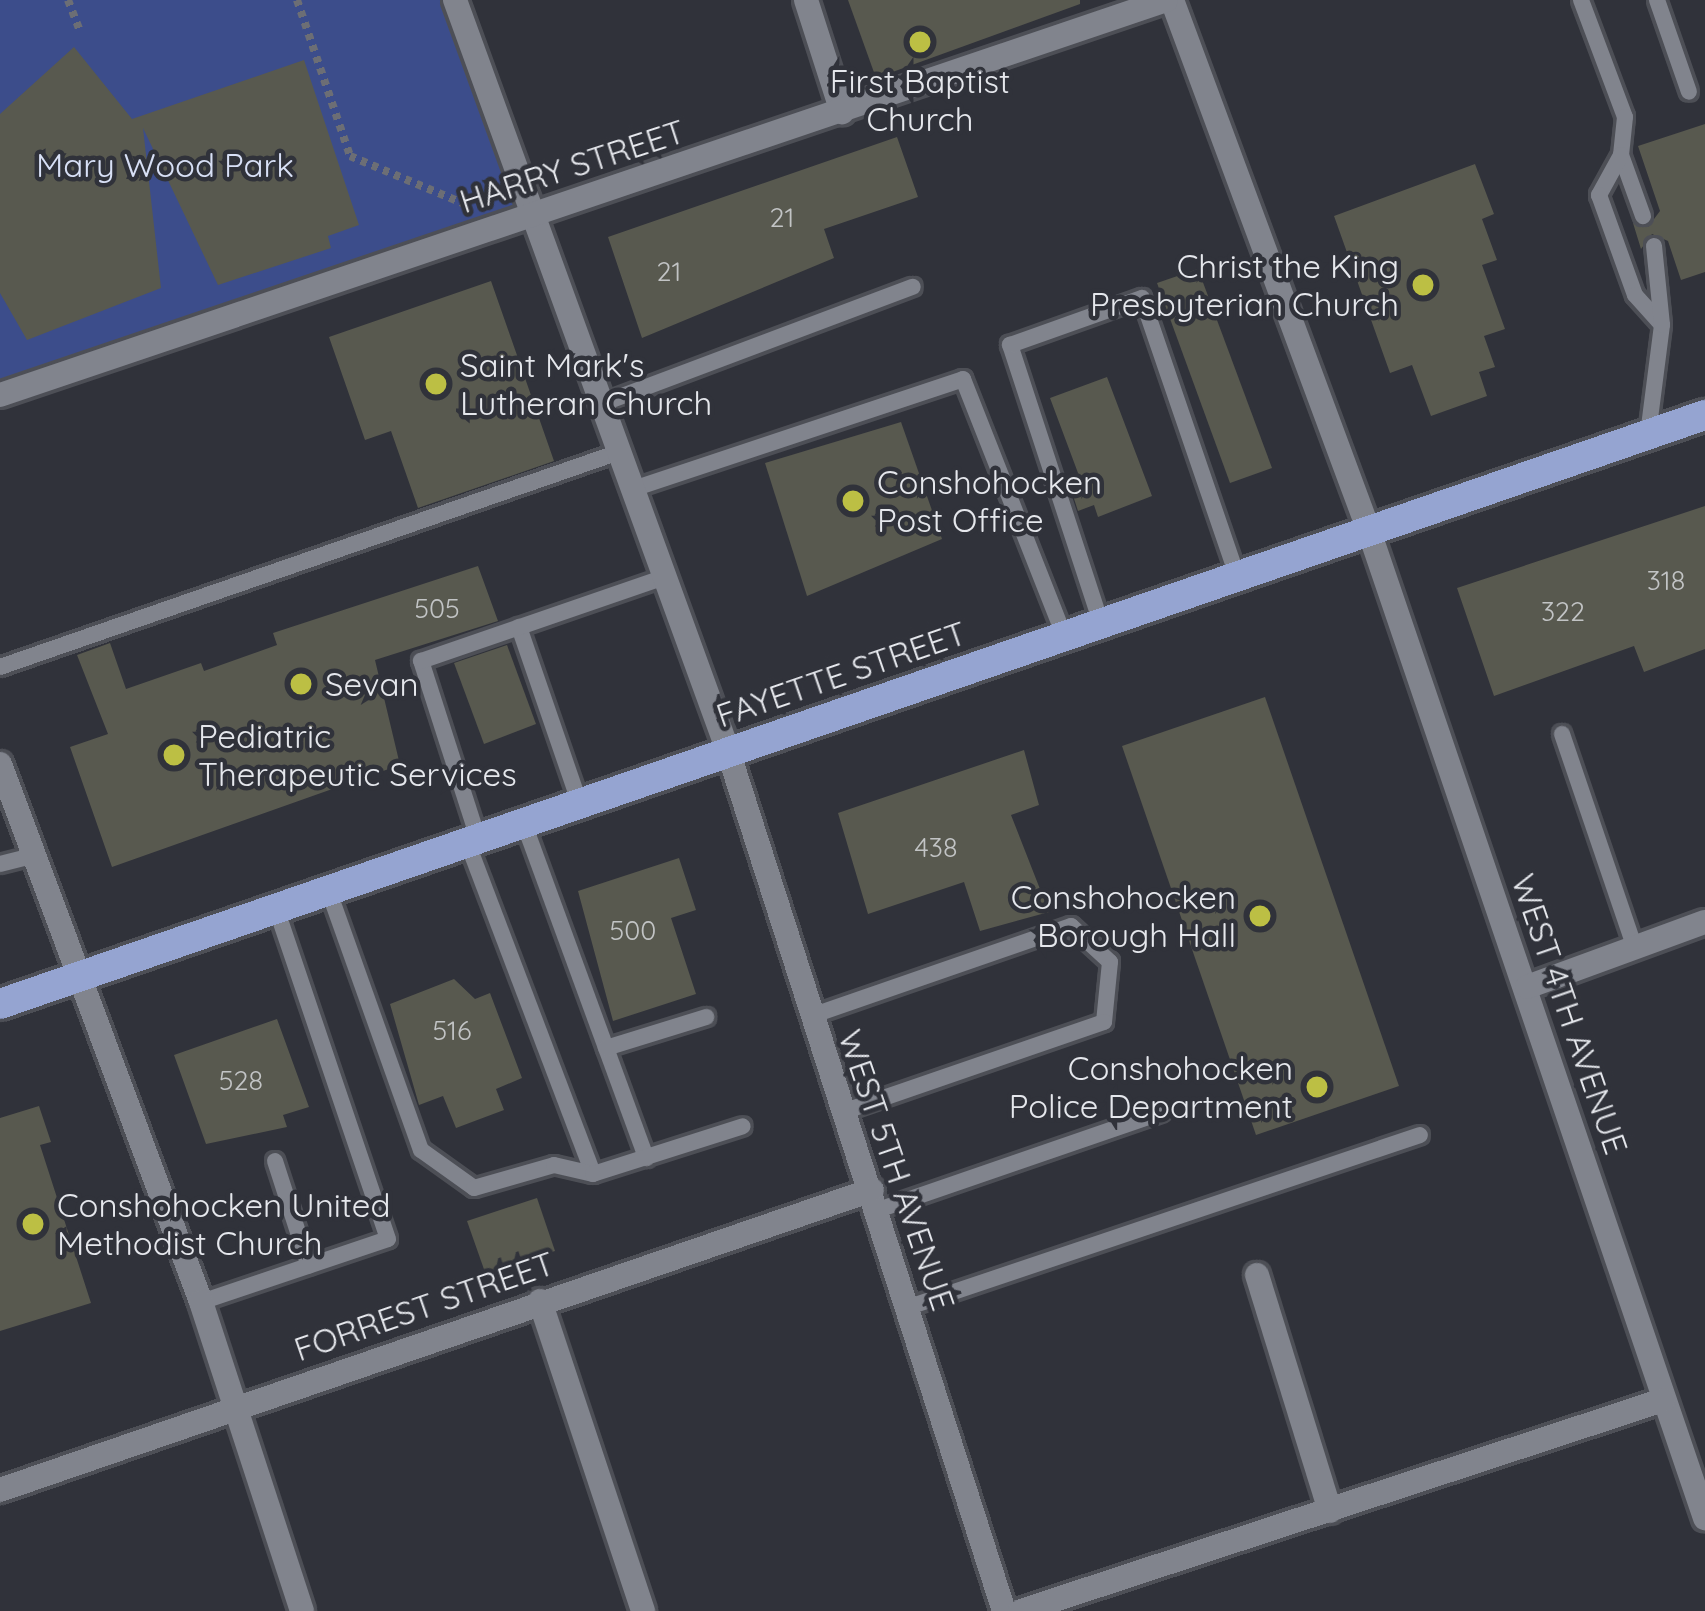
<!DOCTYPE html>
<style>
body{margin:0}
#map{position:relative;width:1705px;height:1611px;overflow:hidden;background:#30323a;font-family:Quicksand,sans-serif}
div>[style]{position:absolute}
.green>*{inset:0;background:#3c4d8b}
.building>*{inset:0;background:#58594f}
.path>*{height:8px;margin-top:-4px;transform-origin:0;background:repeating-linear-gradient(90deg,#6c6e75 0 6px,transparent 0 12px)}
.roads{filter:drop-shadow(3px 0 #4d4f56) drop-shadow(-3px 0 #4d4f56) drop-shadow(0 3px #4d4f56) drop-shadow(0 -3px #4d4f56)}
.service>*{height:16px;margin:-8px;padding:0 8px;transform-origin:8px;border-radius:8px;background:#81848d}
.minor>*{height:24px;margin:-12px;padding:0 12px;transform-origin:12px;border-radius:12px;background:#81848d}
.primary>*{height:30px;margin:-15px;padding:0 15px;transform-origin:15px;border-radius:15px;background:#95a4d1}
.dots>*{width:33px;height:33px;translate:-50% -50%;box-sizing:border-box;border:6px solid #30323a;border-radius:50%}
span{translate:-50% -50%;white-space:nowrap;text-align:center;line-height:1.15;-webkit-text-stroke:9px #30323a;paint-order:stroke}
.number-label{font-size:27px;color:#c2c4c5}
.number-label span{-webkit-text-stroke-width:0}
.poi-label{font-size:33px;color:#e5e7ec}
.right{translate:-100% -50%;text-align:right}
.left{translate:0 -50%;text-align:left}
.park-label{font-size:33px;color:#d8e0f6}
.street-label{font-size:33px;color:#e5e7ec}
</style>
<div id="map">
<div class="green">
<div style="clip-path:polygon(0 0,455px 0,529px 215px,0 395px)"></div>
</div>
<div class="building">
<div style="clip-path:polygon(848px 0,1080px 0,1080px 4px,876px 78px)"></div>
<div style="clip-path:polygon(74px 47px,132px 119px,304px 60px,359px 225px,328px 236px,331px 248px,218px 285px,143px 128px,161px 288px,27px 340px,0 293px,0 114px)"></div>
<div style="clip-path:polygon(1705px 124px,1705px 272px,1681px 280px,1668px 241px,1652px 234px,1641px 249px,1633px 223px,1648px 227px,1660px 211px,1638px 146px)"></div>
<div style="clip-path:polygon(897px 137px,918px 197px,824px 229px,834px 258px,642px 338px,608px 237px)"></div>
<div style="clip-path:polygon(1475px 164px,1494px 214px,1482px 219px,1497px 260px,1482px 265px,1505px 329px,1484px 336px,1495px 367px,1479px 372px,1487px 396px,1431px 416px,1412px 365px,1390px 373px,1334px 216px)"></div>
<div style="clip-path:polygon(1198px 269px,1272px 468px,1230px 483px,1157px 283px)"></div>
<div style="clip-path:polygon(491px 281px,554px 461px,418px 508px,391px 431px,365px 440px,329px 337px)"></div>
<div style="clip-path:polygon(1107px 377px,1152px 496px,1098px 517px,1094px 505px,1078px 511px,1067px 477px,1078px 473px,1050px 398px)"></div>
<div style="clip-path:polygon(901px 422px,942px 539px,807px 596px,765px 463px)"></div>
<div style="clip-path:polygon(1705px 506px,1705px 649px,1644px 672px,1634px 646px,1494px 696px,1457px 588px)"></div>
<div style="clip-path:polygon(478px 566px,498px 621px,375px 660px,400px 765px,112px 867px,70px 747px,108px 734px,77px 655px,110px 643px,126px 689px,201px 663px,204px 671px,277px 645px,273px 633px)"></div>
<div style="clip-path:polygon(507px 645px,536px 724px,484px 744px,454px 663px)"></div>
<div style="clip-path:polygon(1265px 697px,1399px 1086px,1256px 1135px,1122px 746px)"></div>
<div style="clip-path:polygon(1024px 750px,1039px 805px,1011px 815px,1049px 912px,980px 931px,964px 882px,868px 914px,838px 813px)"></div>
<div style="clip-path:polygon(679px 858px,696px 910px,671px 918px,696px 994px,613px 1021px,578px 891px)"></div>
<div style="clip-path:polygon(454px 979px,475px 999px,490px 993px,522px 1078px,496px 1089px,504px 1110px,456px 1128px,443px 1096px,419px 1105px,390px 1004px)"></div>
<div style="clip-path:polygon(277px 1019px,309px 1107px,283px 1115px,287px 1127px,206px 1144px,174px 1055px)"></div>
<div style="clip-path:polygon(39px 1106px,51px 1142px,40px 1145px,91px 1303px,0 1331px,0 1118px)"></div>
<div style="clip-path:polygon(537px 1198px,555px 1251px,486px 1275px,467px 1221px)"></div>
</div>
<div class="path">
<div style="left:68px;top:0;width:31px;rotate:69deg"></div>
<div style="left:297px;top:0;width:165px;rotate:71.2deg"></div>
<div style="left:350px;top:156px;width:127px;rotate:22.7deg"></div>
</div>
<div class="roads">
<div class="service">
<div style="left:1581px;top:0;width:125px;rotate:69.4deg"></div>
<div style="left:1625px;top:117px;width:38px;rotate:96deg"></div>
<div style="left:1621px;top:155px;width:65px;rotate:70.2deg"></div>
<div style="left:1657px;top:0;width:97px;rotate:70.8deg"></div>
<div style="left:1621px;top:155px;width:46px;rotate:118.8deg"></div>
<div style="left:1599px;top:195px;width:106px;rotate:70.2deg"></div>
<div style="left:1635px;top:295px;width:40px;rotate:48deg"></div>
<div style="left:1662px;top:325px;width:110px;rotate:97.3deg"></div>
<div style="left:1654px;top:246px;width:79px;rotate:84.2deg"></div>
<div style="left:601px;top:404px;width:333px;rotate:-20.6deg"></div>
<div style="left:633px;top:489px;width:348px;rotate:-18.4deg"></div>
<div style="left:963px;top:379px;width:276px;rotate:68.5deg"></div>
<div style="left:1101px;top:623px;width:293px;rotate:-108.1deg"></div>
<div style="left:1010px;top:345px;width:140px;rotate:-19.6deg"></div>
<div style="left:1142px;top:298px;width:294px;rotate:71.1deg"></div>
<div style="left:519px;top:627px;width:184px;rotate:71deg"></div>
<div style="left:0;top:667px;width:655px;rotate:-19.15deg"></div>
<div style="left:1562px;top:734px;width:226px;rotate:71.2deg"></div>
<div style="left:523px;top:821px;width:359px;rotate:69.9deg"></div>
<div style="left:477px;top:835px;width:183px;rotate:-107.8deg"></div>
<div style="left:421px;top:661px;width:258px;rotate:-19deg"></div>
<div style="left:466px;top:839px;width:358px;rotate:69.2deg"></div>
<div style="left:0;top:864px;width:33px;rotate:-14deg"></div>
<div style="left:328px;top:889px;width:277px;rotate:70.4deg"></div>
<div style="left:421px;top:1150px;width:65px;rotate:35.6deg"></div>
<div style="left:474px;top:1188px;width:83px;rotate:-16deg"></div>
<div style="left:554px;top:1165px;width:40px;rotate:13deg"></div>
<div style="left:593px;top:1174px;width:157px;rotate:-17.7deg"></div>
<div style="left:811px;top:1016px;width:275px;rotate:-19.1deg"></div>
<div style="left:1071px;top:926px;width:53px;rotate:42.7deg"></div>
<div style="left:1110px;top:962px;width:60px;rotate:95.7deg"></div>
<div style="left:1104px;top:1022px;width:276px;rotate:161deg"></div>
<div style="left:606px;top:1048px;width:105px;rotate:-17.2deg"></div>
<div style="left:275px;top:1161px;width:110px;rotate:72.1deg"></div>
<div style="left:878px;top:1210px;width:300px;rotate:-19deg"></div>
<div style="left:201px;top:1302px;width:197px;rotate:-18.6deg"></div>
<div style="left:388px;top:1239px;width:349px;rotate:-108.7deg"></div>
<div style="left:909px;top:1307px;width:539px;rotate:-18.6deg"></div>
</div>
<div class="minor">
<div style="left:455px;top:0;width:799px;rotate:70.02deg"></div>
<div style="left:728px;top:751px;width:903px;rotate:72.21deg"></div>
<div style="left:806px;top:0;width:118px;rotate:72.2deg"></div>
<div style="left:1172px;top:0;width:566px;rotate:69.65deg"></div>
<div style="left:1369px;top:531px;width:1043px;rotate:71.2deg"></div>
<div style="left:0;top:395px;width:1231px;rotate:-18.71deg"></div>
<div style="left:0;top:764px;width:574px;rotate:69.51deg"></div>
<div style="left:201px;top:1302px;width:325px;rotate:71.9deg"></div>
<div style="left:1527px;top:987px;width:189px;rotate:-20.1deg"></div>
<div style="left:1257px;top:1275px;width:247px;rotate:72.8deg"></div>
<div style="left:540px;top:1301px;width:327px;rotate:71.6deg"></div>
<div style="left:0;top:1490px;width:922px;rotate:-18.99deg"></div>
<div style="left:1021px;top:1611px;width:676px;rotate:-18.19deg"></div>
</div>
<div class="primary">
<div style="left:0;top:1004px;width:1804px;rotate:-19.06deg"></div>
</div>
</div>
<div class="dots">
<div style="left:920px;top:42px;background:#bcbf44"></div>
<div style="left:1423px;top:285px;background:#bcbf44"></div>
<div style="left:436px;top:384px;background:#bcbf44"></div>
<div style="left:853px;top:501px;background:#bcbf44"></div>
<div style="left:301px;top:684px;background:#bcbf44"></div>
<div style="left:174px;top:755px;background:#bcbf44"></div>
<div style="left:1260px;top:916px;background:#bcbf44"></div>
<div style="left:1317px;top:1087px;background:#bcbf44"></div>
<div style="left:33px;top:1224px;background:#bcbf44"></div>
</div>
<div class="number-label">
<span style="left:782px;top:218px">21</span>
<span style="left:669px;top:272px">21</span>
<span style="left:1666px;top:581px">318</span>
<span style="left:437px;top:609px">505</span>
<span style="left:1563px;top:612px">322</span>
<span style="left:936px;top:848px">438</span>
<span style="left:633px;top:931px">500</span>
<span style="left:452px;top:1031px">516</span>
<span style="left:241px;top:1081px">528</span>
</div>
<div class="poi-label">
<span style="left:920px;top:100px">First Baptist<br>Church</span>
<span class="right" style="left:1399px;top:285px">Christ the King<br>Presbyterian Church</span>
<span class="left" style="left:460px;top:384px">Saint Mark's<br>Lutheran Church</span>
<span class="left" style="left:877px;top:501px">Conshohocken<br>Post Office</span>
<span class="left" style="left:325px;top:684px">Sevan</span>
<span class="left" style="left:198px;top:755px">Pediatric<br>Therapeutic Services</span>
<span class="right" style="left:1236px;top:916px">Conshohocken<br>Borough Hall</span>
<span class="right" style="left:1293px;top:1087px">Conshohocken<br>Police Department</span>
<span class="left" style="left:57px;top:1224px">Conshohocken United<br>Methodist Church</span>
</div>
<div class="park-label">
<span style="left:165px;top:165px">Mary Wood Park</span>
</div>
<div class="street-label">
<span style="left:572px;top:166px;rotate:-18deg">HARRY STREET</span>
<span style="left:841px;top:674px;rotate:-19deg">FAYETTE STREET</span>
<span style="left:1570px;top:1014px;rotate:71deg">WEST 4TH AVENUE</span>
<span style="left:897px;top:1170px;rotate:71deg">WEST 5TH AVENUE</span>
<span style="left:424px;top:1306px;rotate:-19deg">FORREST STREET</span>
</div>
</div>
